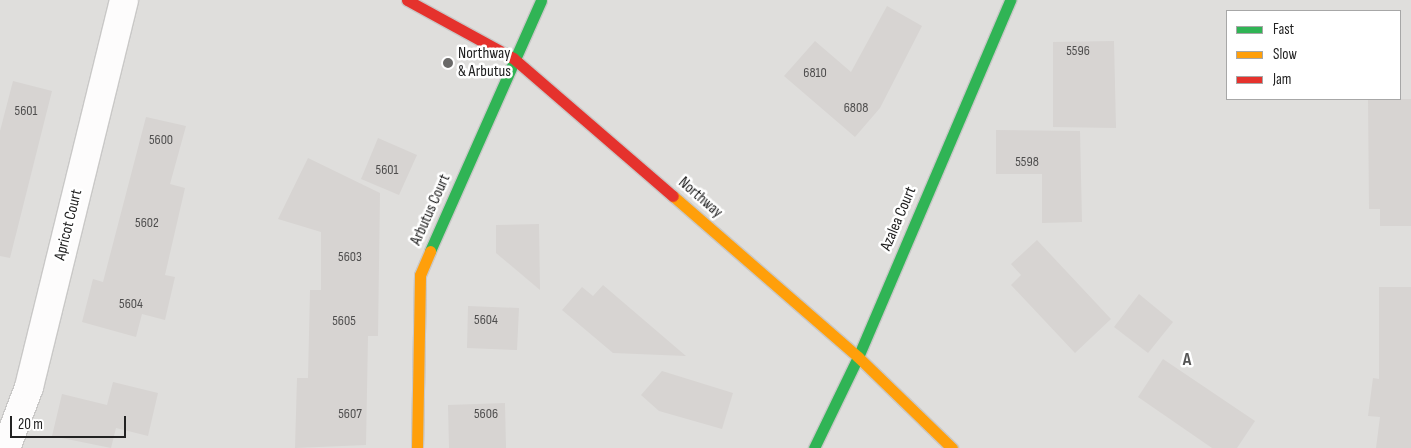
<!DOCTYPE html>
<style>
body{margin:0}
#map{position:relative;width:1411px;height:448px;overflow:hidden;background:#f0eeeb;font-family:"Sofia Sans Condensed",sans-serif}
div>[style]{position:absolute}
.residential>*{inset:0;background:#dfdedc}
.building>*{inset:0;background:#d7d4d2}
.roads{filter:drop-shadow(1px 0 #c9c8c7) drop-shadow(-1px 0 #c9c8c7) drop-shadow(0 1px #c9c8c7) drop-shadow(0 -1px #c9c8c7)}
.street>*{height:28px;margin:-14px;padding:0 14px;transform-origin:14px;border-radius:14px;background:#fdfcfc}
.fast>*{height:11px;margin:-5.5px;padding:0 5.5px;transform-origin:5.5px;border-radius:5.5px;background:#30b455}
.slow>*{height:11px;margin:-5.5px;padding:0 5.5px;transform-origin:5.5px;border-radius:5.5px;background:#ff9f0a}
.jam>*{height:11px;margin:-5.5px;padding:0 5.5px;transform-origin:5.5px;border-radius:5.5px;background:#e5322d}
.dots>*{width:14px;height:14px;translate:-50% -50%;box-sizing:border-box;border:2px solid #fff;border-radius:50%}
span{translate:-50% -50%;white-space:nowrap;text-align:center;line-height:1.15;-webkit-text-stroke:5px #fff;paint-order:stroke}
.number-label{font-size:14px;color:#4f4e4e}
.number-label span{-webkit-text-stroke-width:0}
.poi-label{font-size:16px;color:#222}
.left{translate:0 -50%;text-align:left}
.street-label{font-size:16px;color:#222}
.neighbourhood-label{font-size:18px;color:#555;font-weight:700}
.legend{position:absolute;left:1226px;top:10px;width:175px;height:90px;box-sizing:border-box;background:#fff;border:1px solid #a7a7a7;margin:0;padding:6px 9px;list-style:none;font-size:15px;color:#222}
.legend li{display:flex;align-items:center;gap:10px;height:25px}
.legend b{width:25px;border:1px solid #a7a7a7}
.scale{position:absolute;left:10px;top:416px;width:116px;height:22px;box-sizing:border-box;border:2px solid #222;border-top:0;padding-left:6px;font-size:15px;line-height:18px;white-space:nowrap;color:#222;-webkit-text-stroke:4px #fff;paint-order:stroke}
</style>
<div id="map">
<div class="residential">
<div style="clip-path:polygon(evenodd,0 0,1411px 0,1411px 448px,0 448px,0 0,1227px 11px,1400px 11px,1400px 99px,1227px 99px,1227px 11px)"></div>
</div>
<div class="building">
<div style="clip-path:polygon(887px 6px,922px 26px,880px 108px,855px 137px,784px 76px,815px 41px,851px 72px)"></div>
<div style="clip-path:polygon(1114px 41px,1116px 128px,1053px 127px,1053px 42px)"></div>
<div style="clip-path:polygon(13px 81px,52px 91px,10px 258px,0 256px,0 131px)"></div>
<div style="clip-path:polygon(1368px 99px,1411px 99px,1411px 226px,1380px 226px,1380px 209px,1369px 209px)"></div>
<div style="clip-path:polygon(146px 117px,186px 126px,170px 184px,185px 188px,165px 275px,175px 277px,165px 320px,142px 314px,136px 337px,82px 322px,93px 279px,103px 282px)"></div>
<div style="clip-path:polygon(996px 130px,1080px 131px,1082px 222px,1042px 223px,1042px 174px,996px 174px)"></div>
<div style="clip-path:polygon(378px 138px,417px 155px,399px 195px,361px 179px)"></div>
<div style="clip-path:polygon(308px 158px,380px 193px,378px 336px,368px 336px,366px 445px,295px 448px,297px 378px,308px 378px,310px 290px,321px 290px,321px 232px,278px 219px)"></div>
<div style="clip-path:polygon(539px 224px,540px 290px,496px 253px,496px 225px)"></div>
<div style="clip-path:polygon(1037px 240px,1111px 319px,1075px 353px,1011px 285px,1021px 275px,1011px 264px)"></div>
<div style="clip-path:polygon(603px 285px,686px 356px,613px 353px,562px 310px,582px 287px,593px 296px)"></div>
<div style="clip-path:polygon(1379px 287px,1411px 287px,1411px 448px,1376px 448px,1380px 417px,1368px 416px,1373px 378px,1379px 379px)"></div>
<div style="clip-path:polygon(1139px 294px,1173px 322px,1148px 353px,1114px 327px)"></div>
<div style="clip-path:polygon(468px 306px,519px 308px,517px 350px,467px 348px)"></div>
<div style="clip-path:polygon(1163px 359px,1255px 421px,1237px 448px,1212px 448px,1138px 397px)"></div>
<div style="clip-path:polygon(662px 371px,733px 393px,722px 429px,659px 411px,641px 395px)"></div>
<div style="clip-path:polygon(113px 382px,158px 393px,148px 436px,116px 428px,111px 448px,52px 436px,62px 394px,107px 405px)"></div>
<div style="clip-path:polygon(505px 403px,506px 448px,449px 448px,448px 405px)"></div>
</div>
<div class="roads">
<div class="street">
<div style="left:6px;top:448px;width:65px;rotate:-69.3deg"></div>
<div style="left:29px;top:387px;width:398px;rotate:-76.2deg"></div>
</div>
<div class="fast">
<div style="left:430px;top:251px;width:274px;rotate:-66.1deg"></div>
<div style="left:814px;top:448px;width:101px;rotate:-64.2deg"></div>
<div style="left:858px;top:357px;width:388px;rotate:-66.9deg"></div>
</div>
<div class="slow">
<div style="left:673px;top:196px;width:245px;rotate:41deg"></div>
<div style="left:858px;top:357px;width:131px;rotate:44.1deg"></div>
<div style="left:417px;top:448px;width:173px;rotate:-89deg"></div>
<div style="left:420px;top:275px;width:26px;rotate:-67deg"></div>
</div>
<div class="jam">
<div style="left:407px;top:0;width:121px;rotate:28.7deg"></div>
<div style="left:513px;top:58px;width:211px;rotate:40.8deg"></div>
</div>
</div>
<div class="dots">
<div style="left:448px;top:63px;background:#6a6968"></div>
</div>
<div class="number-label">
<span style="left:1078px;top:51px">5596</span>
<span style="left:815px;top:73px">6810</span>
<span style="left:856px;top:108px">6808</span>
<span style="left:26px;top:111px">5601</span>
<span style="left:161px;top:140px">5600</span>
<span style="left:1027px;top:162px">5598</span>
<span style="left:387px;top:170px">5601</span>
<span style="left:147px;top:223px">5602</span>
<span style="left:350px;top:257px">5603</span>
<span style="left:131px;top:304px">5604</span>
<span style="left:486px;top:320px">5604</span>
<span style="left:344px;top:321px">5605</span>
<span style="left:350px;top:414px">5607</span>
<span style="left:486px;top:414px">5606</span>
</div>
<div class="poi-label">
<span class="left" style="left:458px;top:63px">Northway<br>&amp; Arbutus</span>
</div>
<div class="street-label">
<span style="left:700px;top:198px;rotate:41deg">Northway</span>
<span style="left:431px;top:210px;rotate:-66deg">Arbutus Court</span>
<span style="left:899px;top:219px;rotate:-67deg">Azalea Court</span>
<span style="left:69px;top:225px;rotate:-76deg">Apricot Court</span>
</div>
<div class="neighbourhood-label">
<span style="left:1187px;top:360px">A</span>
</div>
<ul class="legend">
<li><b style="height:6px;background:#30b455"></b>Fast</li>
<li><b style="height:6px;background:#ff9f0a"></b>Slow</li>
<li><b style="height:6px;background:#e5322d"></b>Jam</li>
</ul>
<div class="scale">20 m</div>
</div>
